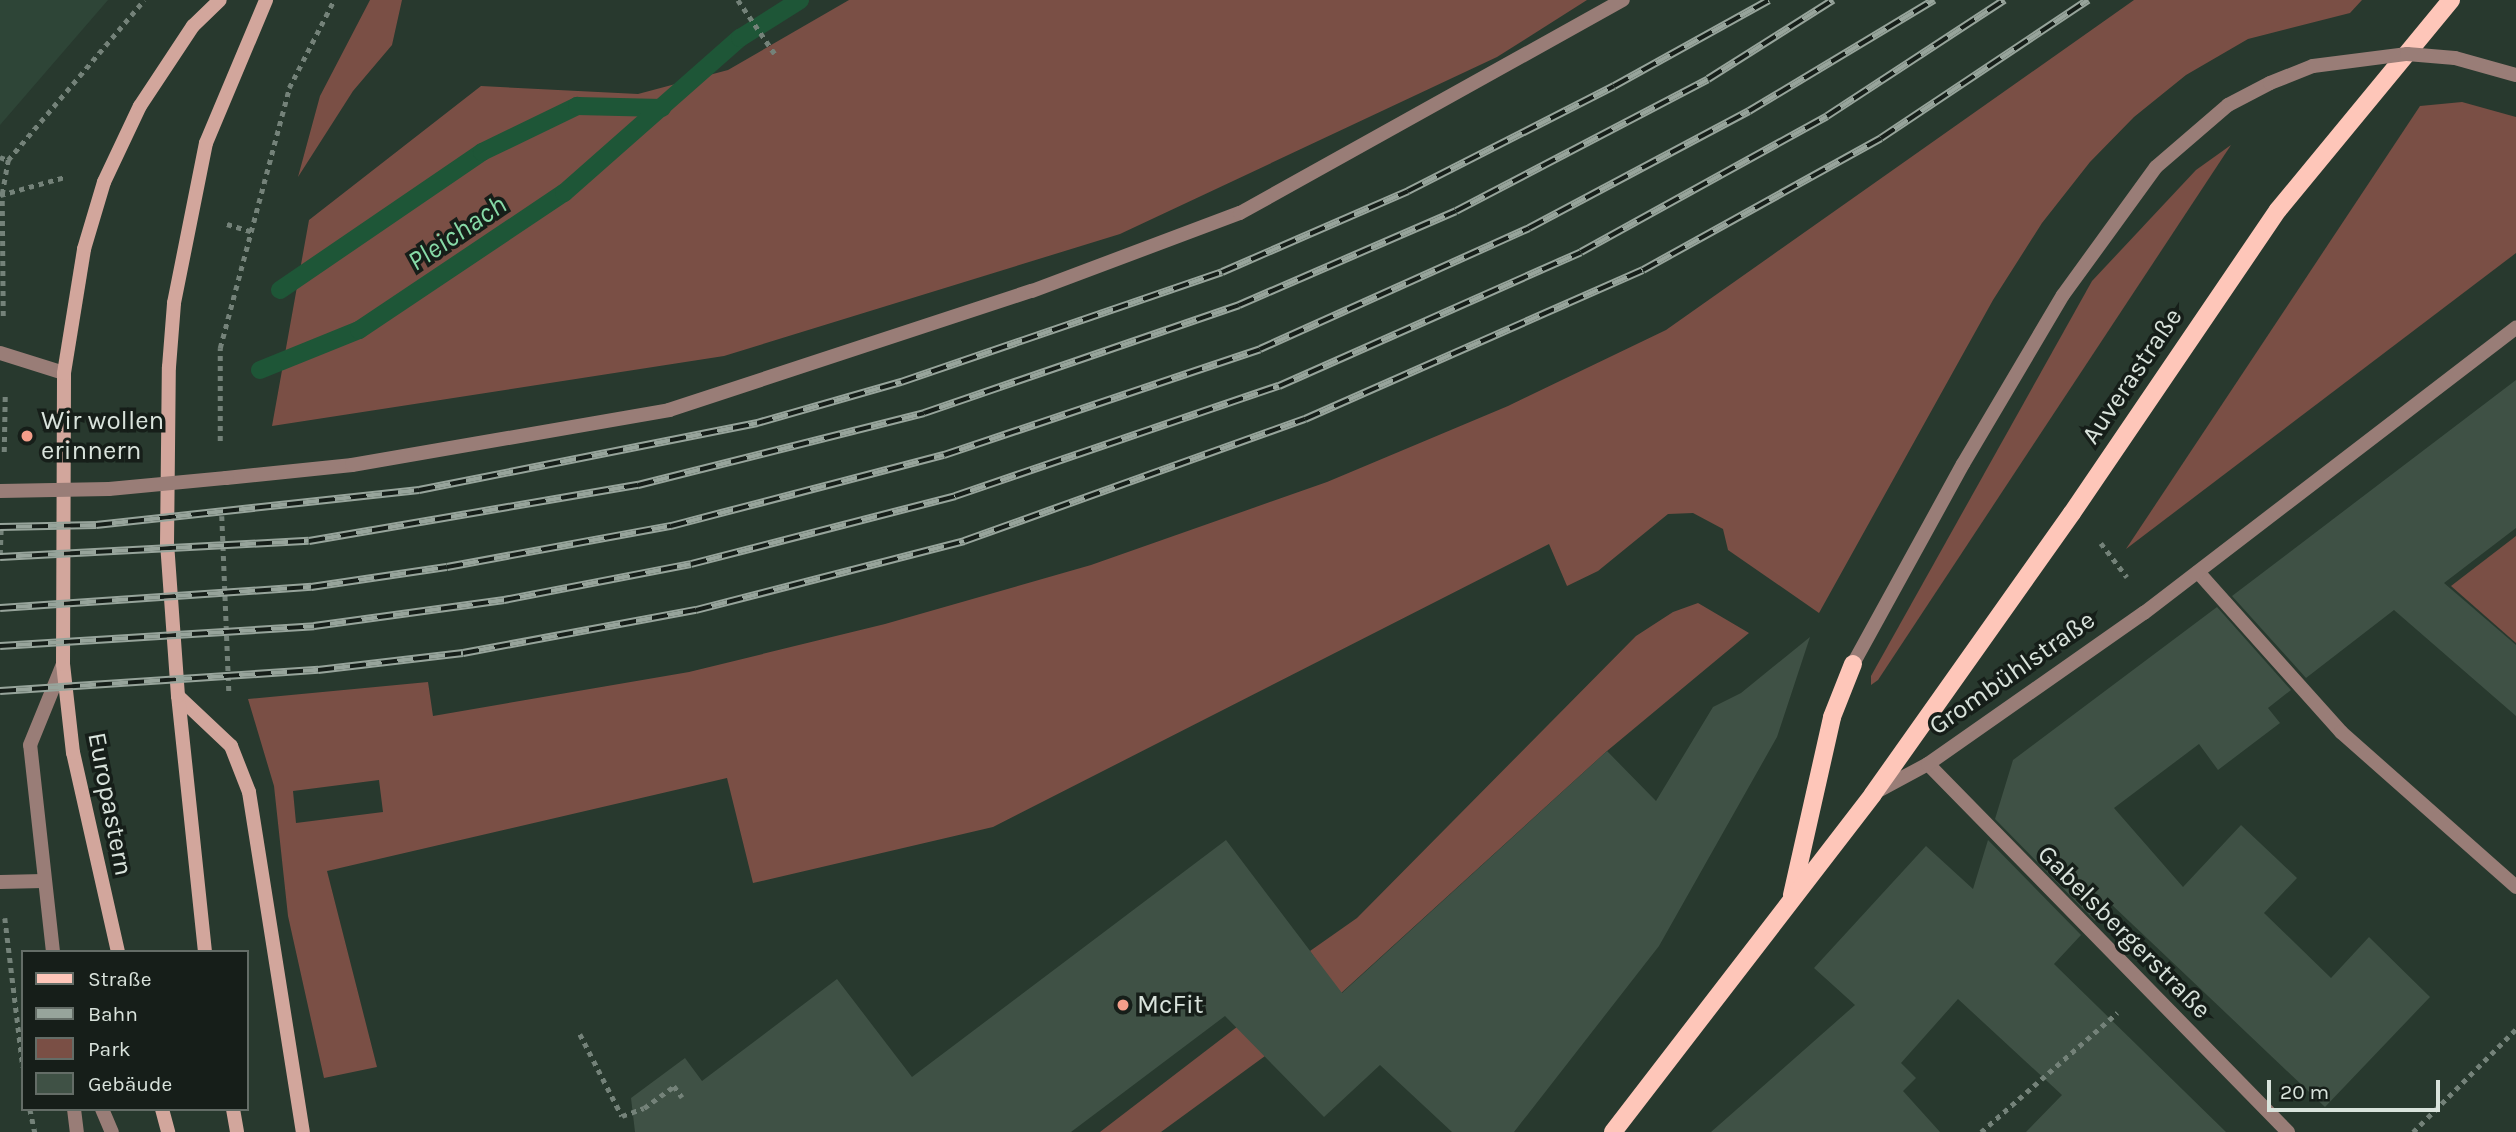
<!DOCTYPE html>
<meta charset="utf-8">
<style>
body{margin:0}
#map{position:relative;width:2516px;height:1132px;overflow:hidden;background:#28392e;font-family:Karla,sans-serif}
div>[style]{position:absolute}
.built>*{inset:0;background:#2e4537}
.green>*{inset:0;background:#7a4f45}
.stream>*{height:18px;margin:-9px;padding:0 9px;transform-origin:9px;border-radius:9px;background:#1e5637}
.building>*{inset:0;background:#3f5145}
.path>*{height:4.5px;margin-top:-2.25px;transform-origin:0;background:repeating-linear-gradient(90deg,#748279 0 5px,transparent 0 10px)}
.service>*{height:14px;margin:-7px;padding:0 7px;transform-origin:7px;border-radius:7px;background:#997d77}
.minor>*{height:14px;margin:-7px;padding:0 7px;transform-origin:7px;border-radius:7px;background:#997d77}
.tertiary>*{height:14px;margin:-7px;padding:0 7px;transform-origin:7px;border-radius:7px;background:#997d77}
.secondary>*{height:14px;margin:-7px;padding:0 7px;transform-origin:7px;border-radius:7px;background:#d2a69c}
.primary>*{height:18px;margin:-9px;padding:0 9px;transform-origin:9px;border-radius:9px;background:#fec6b9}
.rail>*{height:8px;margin-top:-4px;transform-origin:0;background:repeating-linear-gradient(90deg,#161e19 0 16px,#97a49b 0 32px);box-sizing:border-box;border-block:2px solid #97a49b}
.service-bridge>*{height:14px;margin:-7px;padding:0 7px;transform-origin:7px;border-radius:7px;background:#997d77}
.minor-bridge>*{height:14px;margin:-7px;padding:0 7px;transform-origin:7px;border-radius:7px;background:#997d77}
.dots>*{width:19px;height:19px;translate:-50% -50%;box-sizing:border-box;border:4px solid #161e19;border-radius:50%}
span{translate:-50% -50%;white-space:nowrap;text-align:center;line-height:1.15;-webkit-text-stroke:7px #161e19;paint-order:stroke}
.street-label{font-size:26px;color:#d9e3dc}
.poi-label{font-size:26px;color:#d9e3dc}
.left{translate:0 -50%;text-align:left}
.water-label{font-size:28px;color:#87daa7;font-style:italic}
.legend{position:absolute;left:21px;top:950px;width:228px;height:161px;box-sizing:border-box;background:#161e19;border:2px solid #646d67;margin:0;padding:9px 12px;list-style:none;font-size:21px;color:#d9e3dc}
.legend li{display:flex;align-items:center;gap:14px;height:35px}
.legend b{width:35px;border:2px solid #646d67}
.scale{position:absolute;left:2267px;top:1080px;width:173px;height:32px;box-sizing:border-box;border:4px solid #d9e3dc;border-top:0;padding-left:9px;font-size:21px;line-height:24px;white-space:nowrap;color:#d9e3dc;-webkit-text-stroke:5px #161e19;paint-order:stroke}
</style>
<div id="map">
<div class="built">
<div style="clip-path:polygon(0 0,108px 0,0 125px)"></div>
</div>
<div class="green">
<div style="clip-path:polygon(370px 0,402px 0,392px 45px,353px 91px,298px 177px,320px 96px)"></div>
<div style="clip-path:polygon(849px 0,1587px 0,1497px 57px,1120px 234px,724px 356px,272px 426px,309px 220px,481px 86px,638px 94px,728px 70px)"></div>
<div style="clip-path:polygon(evenodd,2134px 0,2362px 0,2350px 13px,2248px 39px,2186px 75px,2134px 117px,2090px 162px,2042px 223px,1993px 300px,1819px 613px,1728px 550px,1723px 529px,1693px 513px,1668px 514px,1598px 571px,1567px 586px,1549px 544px,993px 827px,753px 883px,727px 778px,327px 871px,377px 1067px,324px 1078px,288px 916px,274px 786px,248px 699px,428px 682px,433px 716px,689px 672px,885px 624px,1091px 565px,1327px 482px,1508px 406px,1666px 330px,2134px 0,379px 780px,383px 812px,296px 823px,293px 791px,379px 780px)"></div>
<div style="clip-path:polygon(2462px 102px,2516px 117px,2516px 253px,2126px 549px,2420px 106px)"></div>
<div style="clip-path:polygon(2231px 145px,1878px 680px,1871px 685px,1871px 676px,2092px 281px,2196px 170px)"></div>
<div style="clip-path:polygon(2516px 536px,2516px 643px,2451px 586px)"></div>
<div style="clip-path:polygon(1698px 603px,1749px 633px,1607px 751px,1317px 1015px,1265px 1056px,1161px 1132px,1100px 1132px,1319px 964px,1310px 951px,1357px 918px,1636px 636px,1673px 612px)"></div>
</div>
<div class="stream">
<div style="left:280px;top:290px;width:245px;rotate:-34.3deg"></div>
<div style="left:482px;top:152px;width:106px;rotate:-25.8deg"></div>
<div style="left:577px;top:106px;width:85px;rotate:1.3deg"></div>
<div style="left:260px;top:370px;width:107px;rotate:-22deg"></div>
<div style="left:359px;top:330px;width:247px;rotate:-33.8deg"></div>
<div style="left:564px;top:193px;width:235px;rotate:-41.4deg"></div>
<div style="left:740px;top:38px;width:71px;rotate:-32.3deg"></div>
</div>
<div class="building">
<div style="clip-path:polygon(2516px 380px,2516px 528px,2444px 583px,2516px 645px,2516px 716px,2394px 610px,2306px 678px,2232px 596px)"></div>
<div style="clip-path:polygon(2217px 607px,2291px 690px,2268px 708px,2280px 723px,2218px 770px,2199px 744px,2114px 808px,2183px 887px,2241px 825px,2297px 878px,2264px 913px,2331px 978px,2369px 937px,2430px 997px,2325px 1107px,2111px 904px,2095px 921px,1995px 819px,2013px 760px)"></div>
<div style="clip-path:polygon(1810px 637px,1777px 737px,1659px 946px,1514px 1132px,1452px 1132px,1380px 1065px,1324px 1117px,1225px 1016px,1071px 1132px,635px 1132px,631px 1098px,685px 1058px,702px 1081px,837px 979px,912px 1077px,1226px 840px,1342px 993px,1607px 751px,1656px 801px,1713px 707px,1741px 693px)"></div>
<div style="clip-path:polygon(1988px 840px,2081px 935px,2054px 964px,2226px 1132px,2026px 1132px,2062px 1095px,1958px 999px,1901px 1063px,1916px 1078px,1903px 1091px,1940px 1132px,1711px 1132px,1855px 1005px,1814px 968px,1926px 846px,1973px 889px)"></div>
</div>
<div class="path">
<div style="left:738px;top:0;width:65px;rotate:55.6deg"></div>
<div style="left:0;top:157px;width:9px;rotate:21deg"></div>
<div style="left:0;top:195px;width:67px;rotate:-15.5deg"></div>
<div style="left:227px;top:224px;width:27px;rotate:17deg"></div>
<div style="left:3px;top:316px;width:122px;rotate:-90.5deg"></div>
<div style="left:2px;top:194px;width:35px;rotate:-80deg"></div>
<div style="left:8px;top:160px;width:210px;rotate:-49.6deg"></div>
<div style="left:220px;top:441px;width:93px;rotate:-90deg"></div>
<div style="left:220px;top:348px;width:269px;rotate:-75.1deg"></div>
<div style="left:289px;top:88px;width:99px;rotate:-62.9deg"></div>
<div style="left:4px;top:452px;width:58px;rotate:-89deg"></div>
<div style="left:222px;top:516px;width:177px;rotate:87.7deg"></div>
<div style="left:2101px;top:543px;width:43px;rotate:52.6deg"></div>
<div style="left:0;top:555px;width:28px;rotate:-88deg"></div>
<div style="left:5px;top:918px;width:150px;rotate:83.1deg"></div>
<div style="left:580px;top:1034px;width:92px;rotate:62.9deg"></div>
<div style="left:622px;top:1116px;width:23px;rotate:-20deg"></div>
<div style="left:644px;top:1108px;width:37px;rotate:-36deg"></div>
<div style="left:674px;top:1086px;width:14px;rotate:54deg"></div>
<div style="left:30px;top:1109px;width:24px;rotate:78deg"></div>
<div style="left:1981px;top:1132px;width:181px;rotate:-41.2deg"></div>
<div style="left:2413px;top:1132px;width:146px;rotate:-45deg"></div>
</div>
<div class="service">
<div style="left:226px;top:478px;width:127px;rotate:-5.9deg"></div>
<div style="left:352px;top:465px;width:322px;rotate:-9.8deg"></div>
<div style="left:669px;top:410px;width:382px;rotate:-18.2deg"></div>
<div style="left:1032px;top:291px;width:222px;rotate:-20.6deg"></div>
<div style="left:1240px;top:213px;width:438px;rotate:-29.1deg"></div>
<div style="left:2198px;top:572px;width:215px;rotate:48.2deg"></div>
<div style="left:2341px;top:732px;width:234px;rotate:41.5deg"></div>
<div style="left:0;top:882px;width:43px;rotate:-1.3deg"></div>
</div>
<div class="minor">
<div style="left:0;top:353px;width:67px;rotate:17.4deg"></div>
<div style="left:1853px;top:664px;width:228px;rotate:-61.2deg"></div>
<div style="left:1963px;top:464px;width:196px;rotate:-59.4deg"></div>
<div style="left:1928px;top:764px;width:515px;rotate:45.63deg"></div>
<div style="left:1874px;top:793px;width:61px;rotate:-28.2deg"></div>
<div style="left:1928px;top:764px;width:264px;rotate:-35deg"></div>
<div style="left:2144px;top:613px;width:469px;rotate:-37.5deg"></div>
</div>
<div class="tertiary">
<div style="left:53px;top:952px;width:208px;rotate:-96.3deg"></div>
<div style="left:30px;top:745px;width:87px;rotate:-67.8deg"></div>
<div style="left:74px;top:1109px;width:23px;rotate:83deg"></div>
<div style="left:102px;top:1109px;width:25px;rotate:67deg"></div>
</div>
<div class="secondary">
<div style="left:178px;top:696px;width:73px;rotate:43.3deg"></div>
<div style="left:231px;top:746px;width:49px;rotate:68.6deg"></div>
<div style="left:249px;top:792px;width:344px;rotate:81deg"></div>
<div style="left:118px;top:952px;width:204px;rotate:-102.7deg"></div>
<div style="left:73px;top:753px;width:90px;rotate:-96.4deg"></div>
<div style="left:63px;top:664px;width:291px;rotate:-89.8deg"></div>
<div style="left:64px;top:373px;width:126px;rotate:-80.8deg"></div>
<div style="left:84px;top:249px;width:70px;rotate:-73.4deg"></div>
<div style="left:104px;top:182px;width:84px;rotate:-64.7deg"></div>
<div style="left:140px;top:106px;width:96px;rotate:-56.5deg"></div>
<div style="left:193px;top:26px;width:37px;rotate:-44deg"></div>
<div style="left:205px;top:952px;width:257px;rotate:-96deg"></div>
<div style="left:178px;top:696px;width:152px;rotate:-94.1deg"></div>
<div style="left:167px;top:544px;width:177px;rotate:-89.4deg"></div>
<div style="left:169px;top:367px;width:64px;rotate:-85.5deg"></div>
<div style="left:174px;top:303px;width:163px;rotate:-78.7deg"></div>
<div style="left:206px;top:143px;width:155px;rotate:-67.2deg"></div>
<div style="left:162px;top:1109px;width:24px;rotate:75deg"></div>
<div style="left:233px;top:1109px;width:23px;rotate:80deg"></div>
</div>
<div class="primary">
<div style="left:1792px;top:895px;width:182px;rotate:-77.3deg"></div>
<div style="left:1832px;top:717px;width:57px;rotate:-68.4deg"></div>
<div style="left:1613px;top:1132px;width:426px;rotate:-52.4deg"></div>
<div style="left:1873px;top:794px;width:344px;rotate:-54.7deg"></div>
<div style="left:2072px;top:513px;width:366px;rotate:-55.8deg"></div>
<div style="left:2278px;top:210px;width:272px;rotate:-50.5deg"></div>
</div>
<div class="rail">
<div style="left:0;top:527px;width:96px;rotate:-1.2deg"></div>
<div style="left:96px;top:525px;width:325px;rotate:-6.2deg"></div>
<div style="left:419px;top:490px;width:345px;rotate:-11.2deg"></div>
<div style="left:757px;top:423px;width:150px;rotate:-15.9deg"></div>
<div style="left:901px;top:382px;width:339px;rotate:-18.9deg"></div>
<div style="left:1222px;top:272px;width:203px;rotate:-23.5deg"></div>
<div style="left:1408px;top:191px;width:231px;rotate:-27deg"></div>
<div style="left:1614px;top:86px;width:177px;rotate:-29deg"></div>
<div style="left:0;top:557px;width:309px;rotate:-3deg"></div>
<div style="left:309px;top:541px;width:334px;rotate:-9.7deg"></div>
<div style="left:638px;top:485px;width:295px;rotate:-14.1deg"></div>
<div style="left:924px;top:413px;width:333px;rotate:-18.9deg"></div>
<div style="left:1239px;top:305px;width:236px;rotate:-23.4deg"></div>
<div style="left:1456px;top:211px;width:284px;rotate:-27.6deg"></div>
<div style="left:1708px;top:79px;width:148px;rotate:-32.3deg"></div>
<div style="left:0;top:608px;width:312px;rotate:-3.9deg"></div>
<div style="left:311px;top:587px;width:137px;rotate:-8.4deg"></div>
<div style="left:447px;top:567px;width:228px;rotate:-10.4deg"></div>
<div style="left:671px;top:526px;width:282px;rotate:-14.6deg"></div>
<div style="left:944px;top:455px;width:333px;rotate:-18.5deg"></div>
<div style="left:1260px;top:349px;width:295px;rotate:-24.2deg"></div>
<div style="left:1529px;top:228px;width:249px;rotate:-28deg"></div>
<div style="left:1749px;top:111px;width:216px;rotate:-31deg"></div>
<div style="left:0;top:646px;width:315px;rotate:-3.6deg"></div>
<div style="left:314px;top:626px;width:192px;rotate:-7.8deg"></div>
<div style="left:504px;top:600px;width:190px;rotate:-10.9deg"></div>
<div style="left:691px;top:564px;width:273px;rotate:-14.4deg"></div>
<div style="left:955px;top:496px;width:342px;rotate:-18.8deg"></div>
<div style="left:1279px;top:386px;width:330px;rotate:-23.9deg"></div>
<div style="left:1581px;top:252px;width:281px;rotate:-28.9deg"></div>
<div style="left:1827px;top:116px;width:212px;rotate:-33.2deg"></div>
<div style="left:0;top:691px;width:319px;rotate:-3.8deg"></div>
<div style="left:318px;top:670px;width:146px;rotate:-6.7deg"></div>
<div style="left:463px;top:653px;width:237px;rotate:-10.5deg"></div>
<div style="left:696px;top:610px;width:277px;rotate:-14.4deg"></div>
<div style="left:964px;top:541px;width:362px;rotate:-19.7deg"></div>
<div style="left:1305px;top:419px;width:369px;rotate:-23.8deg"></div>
<div style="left:1643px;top:270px;width:272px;rotate:-29deg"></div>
<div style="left:1881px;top:138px;width:249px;rotate:-33.7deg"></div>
</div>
<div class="service-bridge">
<div style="left:0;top:491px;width:109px;rotate:-1.1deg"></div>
<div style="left:109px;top:489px;width:118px;rotate:-5.4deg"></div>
</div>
<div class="minor-bridge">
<div style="left:2063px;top:295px;width:158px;rotate:-54deg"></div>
<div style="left:2156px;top:167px;width:95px;rotate:-40.7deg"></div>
<div style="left:2228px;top:105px;width:47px;rotate:-27.6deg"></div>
<div style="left:2270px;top:83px;width:46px;rotate:-21.6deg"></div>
<div style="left:2313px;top:66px;width:95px;rotate:-7.3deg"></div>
<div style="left:2407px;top:54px;width:48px;rotate:4.8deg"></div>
<div style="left:2455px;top:58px;width:63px;rotate:15.6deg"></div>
</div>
<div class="dots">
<div style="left:27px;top:436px;background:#f49e8a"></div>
<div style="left:1123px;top:1005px;background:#f49e8a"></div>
</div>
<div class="street-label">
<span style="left:2132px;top:376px;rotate:-56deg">Auverastraße</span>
<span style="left:2012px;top:673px;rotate:-35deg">Grombühlstraße</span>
<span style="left:110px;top:804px;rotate:79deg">Europastern</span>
<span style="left:2124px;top:932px;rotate:45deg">Gabelsbergerstraße</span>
</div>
<div class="poi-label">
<span class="left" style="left:41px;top:436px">Wir wollen<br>erinnern</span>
<span class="left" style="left:1137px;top:1005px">McFit</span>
</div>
<div class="water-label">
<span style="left:457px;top:233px;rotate:-34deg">Pleichach</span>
</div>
<ul class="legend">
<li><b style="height:9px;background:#fec6b9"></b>Straße</li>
<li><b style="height:9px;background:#97a49b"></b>Bahn</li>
<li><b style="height:19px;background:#7a4f45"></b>Park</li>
<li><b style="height:19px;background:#3f5145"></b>Gebäude</li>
</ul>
<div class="scale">20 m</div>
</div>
